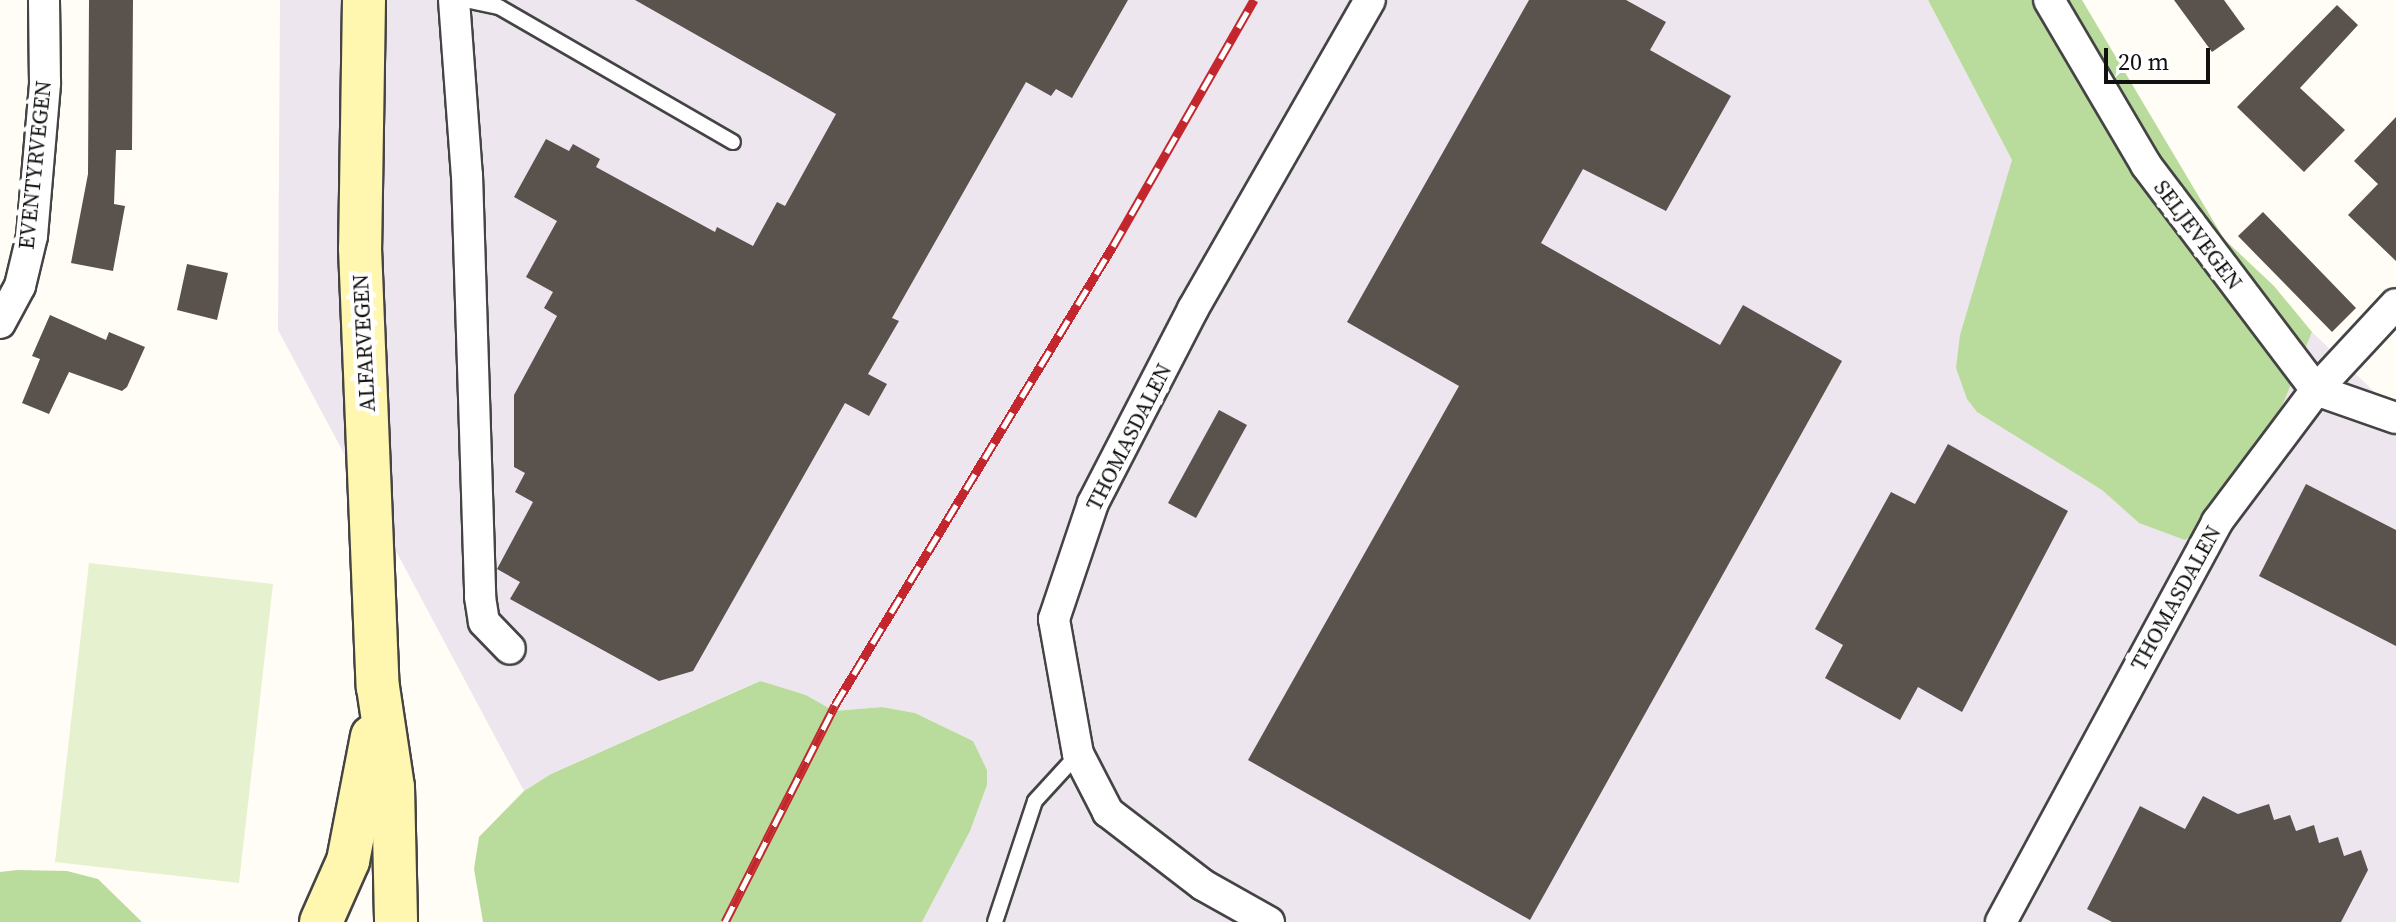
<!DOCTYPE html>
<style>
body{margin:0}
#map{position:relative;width:2396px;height:922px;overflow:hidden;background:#fffdf5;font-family:"Source Serif 4",serif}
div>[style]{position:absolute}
.industrial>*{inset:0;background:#eee6ef}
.forest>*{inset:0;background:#b9dc9c}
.pitch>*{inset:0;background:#e6f2cf}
.building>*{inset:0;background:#5a524d}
.roads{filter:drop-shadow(2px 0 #444) drop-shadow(-2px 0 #444) drop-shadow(0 2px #444) drop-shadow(0 -2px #444)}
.service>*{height:14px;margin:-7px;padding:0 7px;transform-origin:7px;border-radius:7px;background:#fff}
.minor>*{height:30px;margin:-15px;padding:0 15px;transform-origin:15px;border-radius:15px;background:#fff}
.secondary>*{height:42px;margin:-21px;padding:0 21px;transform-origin:21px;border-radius:21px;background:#fff6b0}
.rail>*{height:9px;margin-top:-4.5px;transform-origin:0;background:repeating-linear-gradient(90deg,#fff 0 18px,#c4262e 0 36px);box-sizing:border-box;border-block:2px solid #c4262e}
span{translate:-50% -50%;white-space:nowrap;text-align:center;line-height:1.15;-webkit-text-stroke:8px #fff;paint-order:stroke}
.street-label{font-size:22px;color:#111}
.scale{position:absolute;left:2104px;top:48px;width:106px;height:36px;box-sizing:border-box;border:4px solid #111;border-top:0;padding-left:10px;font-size:24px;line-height:28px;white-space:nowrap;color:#111;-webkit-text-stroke:6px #fff;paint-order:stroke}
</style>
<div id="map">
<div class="industrial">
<div style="clip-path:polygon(280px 0,1928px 0,2012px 160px,2011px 177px,2102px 490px,2139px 523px,2275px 424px,2312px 332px,2387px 404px,2396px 406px,2396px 922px,922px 922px,970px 830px,987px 785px,973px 741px,915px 713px,882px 707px,834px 711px,806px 695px,759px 681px,551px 774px,524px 791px,278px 330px)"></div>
</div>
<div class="forest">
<div style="clip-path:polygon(1928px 0,2082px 0,2224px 239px,2274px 286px,2312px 332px,2275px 424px,2212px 522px,2185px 540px,2139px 523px,2102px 490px,1977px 412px,1967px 399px,1956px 368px,1960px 335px,2012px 160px)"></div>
<div style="clip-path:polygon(760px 681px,806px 695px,834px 711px,882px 707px,915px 713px,973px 741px,987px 770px,987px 785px,970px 831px,922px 922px,483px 922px,474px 869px,479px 837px,524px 791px,551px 774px)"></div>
<div style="clip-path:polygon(17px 870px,67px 871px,98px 879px,142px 922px,0 922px,0 872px)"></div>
</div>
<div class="pitch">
<div style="clip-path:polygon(89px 563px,273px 584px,239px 883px,55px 862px)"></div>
</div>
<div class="building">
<div style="clip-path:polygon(89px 0,133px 0,132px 150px,116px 150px,114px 204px,125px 206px,113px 271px,71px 263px,88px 174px)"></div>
<div style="clip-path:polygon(635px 0,1128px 0,1072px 98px,1056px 89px,1051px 96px,1026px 82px,892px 318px,899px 321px,868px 374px,887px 384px,869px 416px,845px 403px,693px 671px,659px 681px,510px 599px,520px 582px,497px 569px,533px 502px,515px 492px,525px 473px,514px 467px,514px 395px,557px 316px,544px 308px,553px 292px,526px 277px,557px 221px,514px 197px,546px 139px,569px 151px,573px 144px,600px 159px,596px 167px,715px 232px,717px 227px,753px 246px,777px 202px,785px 206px,836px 114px)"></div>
<div style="clip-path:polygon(1529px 0,1626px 0,1666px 22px,1650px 50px,1731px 96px,1666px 211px,1583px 169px,1541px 243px,1720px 345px,1743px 305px,1842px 361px,1530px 920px,1248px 760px,1459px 386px,1347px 322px)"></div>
<div style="clip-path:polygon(2174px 0,2224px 0,2245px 29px,2212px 52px)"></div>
<div style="clip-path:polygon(2337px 5px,2358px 25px,2300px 88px,2345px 130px,2304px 172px,2237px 107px)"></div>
<div style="clip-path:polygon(2396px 117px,2396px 261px,2348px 215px,2378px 184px,2354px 161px)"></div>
<div style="clip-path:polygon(2263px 212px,2356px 308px,2332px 332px,2238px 236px)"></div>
<div style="clip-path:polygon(187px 264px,228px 273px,217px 320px,177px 310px)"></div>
<div style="clip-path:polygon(50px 315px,106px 340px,109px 332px,145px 347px,127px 387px,122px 391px,69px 372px,49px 414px,22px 403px,40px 359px,32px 356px)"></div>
<div style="clip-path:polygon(1219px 410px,1247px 425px,1196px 518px,1168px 503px)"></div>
<div style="clip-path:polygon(1948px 444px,2068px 511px,1962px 712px,1918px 687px,1900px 720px,1825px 678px,1843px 645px,1815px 629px,1891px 492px,1915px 504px)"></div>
<div style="clip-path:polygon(2306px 484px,2396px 530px,2396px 646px,2259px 576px)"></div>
<div style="clip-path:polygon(2203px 796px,2238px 814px,2269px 804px,2274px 820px,2290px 815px,2296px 831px,2314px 825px,2319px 843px,2338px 837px,2344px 856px,2361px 850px,2368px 870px,2341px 922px,2112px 922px,2087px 909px,2140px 806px,2185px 829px)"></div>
</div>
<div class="roads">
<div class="service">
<div style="left:465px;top:0;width:35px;rotate:12deg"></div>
<div style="left:499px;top:7px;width:270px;rotate:30deg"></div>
<div style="left:995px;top:922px;width:127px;rotate:-71.7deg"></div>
<div style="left:1035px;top:801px;width:64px;rotate:-47.5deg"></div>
</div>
<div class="minor">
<div style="left:454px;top:0;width:175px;rotate:85.8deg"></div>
<div style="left:467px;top:175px;width:422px;rotate:88.2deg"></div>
<div style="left:480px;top:597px;width:25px;rotate:81deg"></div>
<div style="left:484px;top:622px;width:37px;rotate:46deg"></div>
<div style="left:2049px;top:0;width:191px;rotate:59.5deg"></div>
<div style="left:2146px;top:165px;width:282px;rotate:52.9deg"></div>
<div style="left:2316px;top:390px;width:85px;rotate:19.3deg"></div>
<div style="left:0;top:323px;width:42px;rotate:-61.6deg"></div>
<div style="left:20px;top:286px;width:51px;rotate:-76.5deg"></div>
<div style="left:32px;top:236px;width:154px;rotate:-85.1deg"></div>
<div style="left:45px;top:83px;width:83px;rotate:-90.7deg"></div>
<div style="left:1269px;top:922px;width:76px;rotate:-150.7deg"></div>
<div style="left:1203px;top:885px;width:120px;rotate:-142.5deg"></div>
<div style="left:1108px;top:812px;width:65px;rotate:-117.3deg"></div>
<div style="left:1078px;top:754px;width:137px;rotate:-100.1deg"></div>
<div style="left:1054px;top:619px;width:122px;rotate:-71.4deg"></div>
<div style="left:1093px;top:503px;width:218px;rotate:-62.7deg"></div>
<div style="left:1193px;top:309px;width:356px;rotate:-60.2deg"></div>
<div style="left:2001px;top:922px;width:455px;rotate:-61.6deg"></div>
<div style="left:2217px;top:522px;width:165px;rotate:-53.1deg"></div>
<div style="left:2316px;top:390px;width:117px;rotate:-47.1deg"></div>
</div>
<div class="secondary">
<div style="left:364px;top:0;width:248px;rotate:90.9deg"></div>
<div style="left:360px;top:248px;width:439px;rotate:87.7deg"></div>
<div style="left:378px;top:687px;width:101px;rotate:81.5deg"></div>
<div style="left:393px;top:787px;width:135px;rotate:88.7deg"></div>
<div style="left:321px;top:922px;width:67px;rotate:-66.1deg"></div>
<div style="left:348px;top:861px;width:127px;rotate:-79.1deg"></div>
</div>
</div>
<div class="rail">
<div style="left:725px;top:922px;width:243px;rotate:-63.1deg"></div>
<div style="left:835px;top:705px;width:537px;rotate:-58.8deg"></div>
<div style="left:1113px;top:246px;width:284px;rotate:-60.2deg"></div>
</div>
<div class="street-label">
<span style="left:35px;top:165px;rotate:-84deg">EVENTYRVEGEN</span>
<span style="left:2198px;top:235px;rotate:53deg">SELJEVEGEN</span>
<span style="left:364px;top:343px;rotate:-93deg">ALFARVEGEN</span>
<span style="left:1129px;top:437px;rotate:-63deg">THOMASDALEN</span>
<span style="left:2176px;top:598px;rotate:-61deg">THOMASDALEN</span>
</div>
<div class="scale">20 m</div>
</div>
